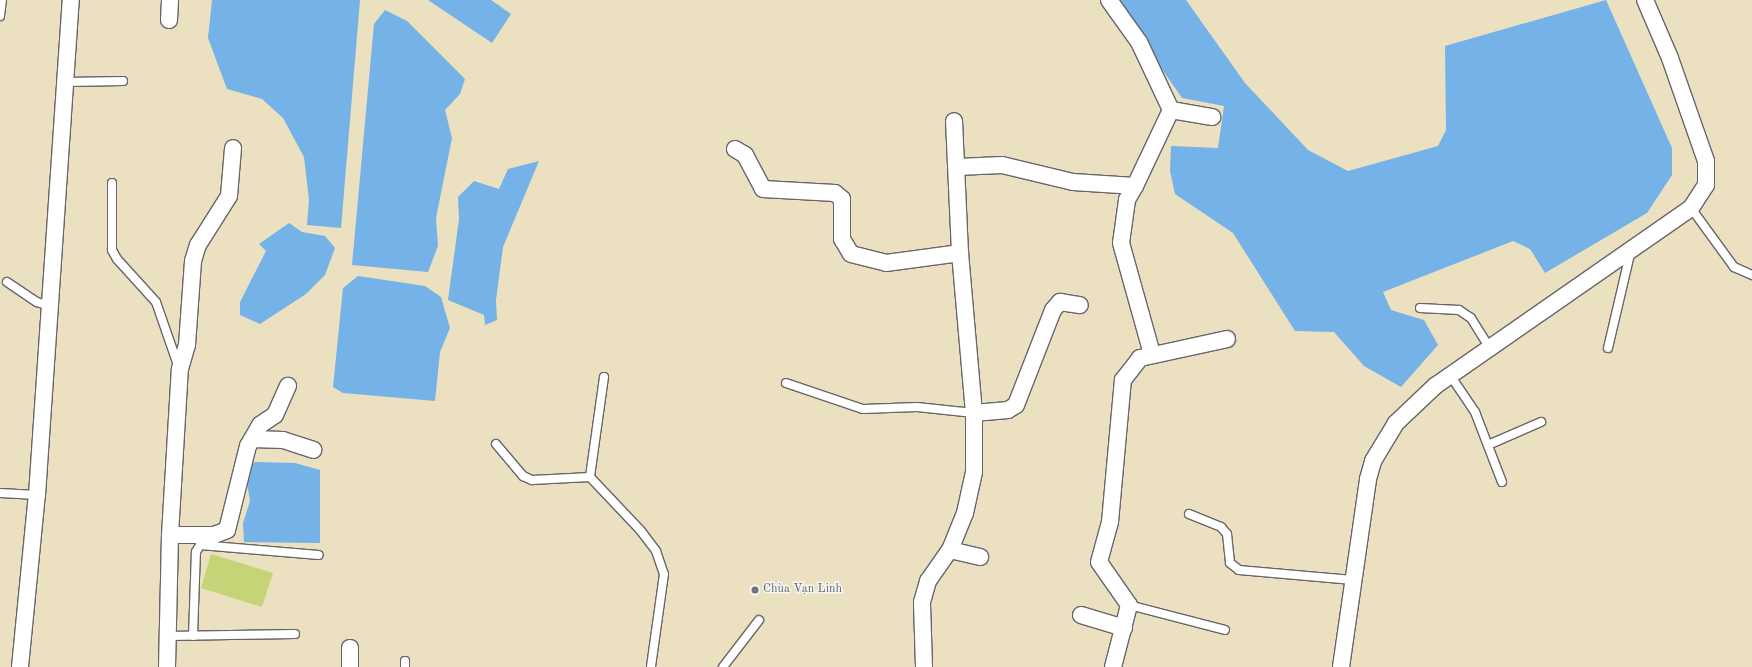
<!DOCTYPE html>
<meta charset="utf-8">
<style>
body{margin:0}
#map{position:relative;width:1752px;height:667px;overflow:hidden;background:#ebe1c0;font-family:"Old Standard TT",serif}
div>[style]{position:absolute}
.green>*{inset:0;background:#c4d477}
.water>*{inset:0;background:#74b2e7}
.roads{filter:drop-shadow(1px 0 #68656a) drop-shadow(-1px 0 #68656a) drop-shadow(0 1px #68656a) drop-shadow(0 -1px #68656a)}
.service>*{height:8px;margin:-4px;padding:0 4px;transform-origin:4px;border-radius:4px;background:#fff}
.minor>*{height:16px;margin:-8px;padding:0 8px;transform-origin:8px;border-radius:8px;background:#fff}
.dots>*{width:11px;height:11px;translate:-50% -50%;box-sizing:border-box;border:2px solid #f6f6f2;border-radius:50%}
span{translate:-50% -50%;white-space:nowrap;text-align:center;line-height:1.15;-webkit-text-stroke:3px #f6f6f2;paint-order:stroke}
.worship-label{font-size:12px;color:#5b616d}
.left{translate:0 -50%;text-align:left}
</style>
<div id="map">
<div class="green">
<div style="clip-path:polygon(211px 554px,273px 573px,262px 607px,201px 588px)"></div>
</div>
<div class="water">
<div style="clip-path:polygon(212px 0,360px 0,341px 228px,307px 225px,309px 200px,304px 157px,283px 118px,262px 99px,227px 89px,208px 38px)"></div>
<div style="clip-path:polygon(428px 0,491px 0,511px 14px,492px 43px)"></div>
<div style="clip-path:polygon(1114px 0,1186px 0,1245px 83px,1308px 150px,1348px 171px,1438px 146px,1446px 130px,1445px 46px,1606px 0,1672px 148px,1672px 175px,1647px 213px,1545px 273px,1530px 249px,1513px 241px,1383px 292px,1391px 310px,1424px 320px,1438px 345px,1401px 387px,1364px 366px,1334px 332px,1295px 331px,1233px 233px,1175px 194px,1170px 171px,1171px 146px,1218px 148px,1224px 106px,1182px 98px)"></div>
<div style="clip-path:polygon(385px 10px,407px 21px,465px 79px,460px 94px,445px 110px,452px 138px,436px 218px,438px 246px,428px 272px,352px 265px,374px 24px)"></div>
<div style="clip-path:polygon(539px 161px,503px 247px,496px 300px,497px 320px,485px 325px,484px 315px,448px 300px,459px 219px,458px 197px,474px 181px,499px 189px,508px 169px)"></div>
<div style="clip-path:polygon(289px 223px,302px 232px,325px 236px,335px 248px,325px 275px,306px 294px,260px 324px,240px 315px,240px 302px,266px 251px,259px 244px)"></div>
<div style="clip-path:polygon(358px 276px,425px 286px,441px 297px,450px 328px,440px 352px,435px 401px,343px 393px,333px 387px,343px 288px)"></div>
<div style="clip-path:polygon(255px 462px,295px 463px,320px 470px,320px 543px,244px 542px,243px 523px,250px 501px,245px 470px)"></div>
</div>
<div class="roads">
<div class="service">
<div style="left:0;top:16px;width:16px;rotate:-83deg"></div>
<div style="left:66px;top:82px;width:57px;rotate:-1deg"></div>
<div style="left:112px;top:183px;width:67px;rotate:90deg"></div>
<div style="left:112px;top:250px;width:10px;rotate:61deg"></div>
<div style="left:117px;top:259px;width:58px;rotate:47.8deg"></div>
<div style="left:156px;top:302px;width:70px;rotate:70.8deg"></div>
<div style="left:1691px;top:208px;width:73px;rotate:53.9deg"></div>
<div style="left:1734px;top:267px;width:20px;rotate:24deg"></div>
<div style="left:7px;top:282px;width:36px;rotate:34deg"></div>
<div style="left:37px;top:302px;width:16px;rotate:18deg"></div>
<div style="left:1420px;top:308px;width:39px;rotate:3deg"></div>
<div style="left:1459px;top:310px;width:14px;rotate:34deg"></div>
<div style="left:1471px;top:318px;width:36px;rotate:58deg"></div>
<div style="left:1608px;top:348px;width:101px;rotate:-76.8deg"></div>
<div style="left:1450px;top:375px;width:45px;rotate:56deg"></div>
<div style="left:1475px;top:412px;width:75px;rotate:68.9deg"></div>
<div style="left:604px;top:377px;width:101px;rotate:98deg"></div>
<div style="left:590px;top:477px;width:74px;rotate:46.6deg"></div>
<div style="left:641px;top:531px;width:25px;rotate:53deg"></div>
<div style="left:656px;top:551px;width:24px;rotate:71deg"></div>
<div style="left:664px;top:574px;width:94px;rotate:98deg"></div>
<div style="left:786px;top:383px;width:81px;rotate:18.7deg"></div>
<div style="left:863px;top:409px;width:54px;rotate:-2.1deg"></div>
<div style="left:917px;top:407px;width:57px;rotate:6deg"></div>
<div style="left:496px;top:444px;width:42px;rotate:49.8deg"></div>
<div style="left:523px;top:476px;width:10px;rotate:24deg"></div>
<div style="left:532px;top:480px;width:58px;rotate:-3deg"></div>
<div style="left:1488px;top:445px;width:58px;rotate:-23.5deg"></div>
<div style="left:0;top:493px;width:37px;rotate:3deg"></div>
<div style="left:1189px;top:514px;width:35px;rotate:22deg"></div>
<div style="left:1221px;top:527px;width:9px;rotate:49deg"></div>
<div style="left:1227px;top:534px;width:29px;rotate:84deg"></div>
<div style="left:1230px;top:563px;width:11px;rotate:38deg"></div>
<div style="left:1239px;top:570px;width:114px;rotate:5deg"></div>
<div style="left:1129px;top:605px;width:99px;rotate:14.6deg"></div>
<div style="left:168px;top:636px;width:127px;rotate:-0.9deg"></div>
<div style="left:193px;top:636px;width:84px;rotate:-88deg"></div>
<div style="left:196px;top:552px;width:8px;rotate:-60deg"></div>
<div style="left:200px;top:545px;width:119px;rotate:4.8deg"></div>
<div style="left:405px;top:667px;width:6px;rotate:-90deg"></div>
<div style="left:723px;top:667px;width:59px;rotate:-52.5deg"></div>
</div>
<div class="minor">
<div style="left:1109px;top:0;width:52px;rotate:54.5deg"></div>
<div style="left:1139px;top:42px;width:75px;rotate:64.8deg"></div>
<div style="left:1171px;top:110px;width:42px;rotate:9.7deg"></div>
<div style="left:169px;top:20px;width:20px;rotate:-87deg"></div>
<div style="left:735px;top:149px;width:12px;rotate:31deg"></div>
<div style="left:745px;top:155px;width:38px;rotate:62deg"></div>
<div style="left:763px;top:189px;width:72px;rotate:3.2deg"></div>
<div style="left:835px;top:193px;width:9px;rotate:41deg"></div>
<div style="left:842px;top:199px;width:40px;rotate:90deg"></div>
<div style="left:842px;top:239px;width:17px;rotate:59deg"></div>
<div style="left:851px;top:254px;width:36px;rotate:14deg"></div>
<div style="left:886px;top:263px;width:75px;rotate:-7.7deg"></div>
<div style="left:957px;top:167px;width:45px;rotate:-2.5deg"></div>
<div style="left:1002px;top:165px;width:73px;rotate:13.5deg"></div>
<div style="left:1073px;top:182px;width:62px;rotate:3.7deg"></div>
<div style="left:1135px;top:186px;width:84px;rotate:-64.7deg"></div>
<div style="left:1135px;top:186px;width:16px;rotate:120deg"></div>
<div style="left:1127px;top:200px;width:43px;rotate:97.9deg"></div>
<div style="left:1121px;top:243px;width:115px;rotate:74.4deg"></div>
<div style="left:974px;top:413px;width:34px;rotate:-5deg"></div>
<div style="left:1008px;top:410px;width:9px;rotate:-32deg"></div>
<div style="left:1016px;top:405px;width:102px;rotate:-68.7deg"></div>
<div style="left:1053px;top:310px;width:11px;rotate:-49deg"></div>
<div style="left:1060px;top:302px;width:20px;rotate:9deg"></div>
<div style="left:252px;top:439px;width:31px;rotate:2deg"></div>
<div style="left:283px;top:440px;width:32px;rotate:18deg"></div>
<div style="left:170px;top:535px;width:44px"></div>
<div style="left:214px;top:535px;width:14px;rotate:-21deg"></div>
<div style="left:227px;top:530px;width:87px;rotate:-76deg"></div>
<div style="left:248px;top:446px;width:24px;rotate:-60deg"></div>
<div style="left:260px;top:425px;width:18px;rotate:-34deg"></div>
<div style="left:275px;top:415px;width:32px;rotate:-66deg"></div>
<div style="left:950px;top:550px;width:31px;rotate:13deg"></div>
<div style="left:1081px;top:615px;width:45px;rotate:16.8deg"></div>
<div style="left:20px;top:667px;width:173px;rotate:-84.4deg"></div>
<div style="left:37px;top:495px;width:496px;rotate:-86.1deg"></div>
<div style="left:167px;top:667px;width:132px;rotate:-88.7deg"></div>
<div style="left:170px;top:535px;width:166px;rotate:-86.6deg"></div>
<div style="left:180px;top:369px;width:25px;rotate:-74deg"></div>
<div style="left:187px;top:345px;width:84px;rotate:-85.9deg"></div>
<div style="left:193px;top:261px;width:17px;rotate:-73deg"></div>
<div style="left:198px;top:245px;width:58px;rotate:-57.7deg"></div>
<div style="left:229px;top:196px;width:48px;rotate:-85.2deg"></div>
<div style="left:350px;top:667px;width:19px;rotate:-90deg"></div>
<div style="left:924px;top:667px;width:65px;rotate:-91.8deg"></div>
<div style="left:922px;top:602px;width:22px;rotate:-74deg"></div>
<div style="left:928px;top:581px;width:38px;rotate:-55deg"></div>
<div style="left:950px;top:550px;width:40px;rotate:-68deg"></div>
<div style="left:965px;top:513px;width:42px;rotate:-77.6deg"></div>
<div style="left:974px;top:472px;width:59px;rotate:-90deg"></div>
<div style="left:974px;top:413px;width:161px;rotate:-95deg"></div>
<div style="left:960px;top:253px;width:132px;rotate:-92.6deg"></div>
<div style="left:1113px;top:667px;width:64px;rotate:-75.5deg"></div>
<div style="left:1129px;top:605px;width:52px;rotate:-124.9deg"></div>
<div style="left:1099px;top:562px;width:41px;rotate:-74.6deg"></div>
<div style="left:1110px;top:522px;width:143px;rotate:-84.8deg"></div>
<div style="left:1123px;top:380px;width:28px;rotate:-52deg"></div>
<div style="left:1140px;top:358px;width:89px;rotate:-12.3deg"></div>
<div style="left:1341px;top:667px;width:190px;rotate:-81.8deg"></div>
<div style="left:1368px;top:479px;width:19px;rotate:-74deg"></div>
<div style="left:1373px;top:461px;width:44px;rotate:-58.8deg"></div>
<div style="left:1396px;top:423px;width:54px;rotate:-43.5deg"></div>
<div style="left:1435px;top:386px;width:312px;rotate:-34.8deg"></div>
<div style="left:1691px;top:208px;width:27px;rotate:-57deg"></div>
<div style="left:1706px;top:185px;width:24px;rotate:-90deg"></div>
<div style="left:1706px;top:161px;width:109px;rotate:-109.3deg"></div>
<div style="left:1670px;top:58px;width:63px;rotate:-113.3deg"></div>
</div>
</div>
<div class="dots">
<div style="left:755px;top:590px;background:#6b7280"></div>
</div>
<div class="worship-label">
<span class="left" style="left:763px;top:590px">Chùa Vạn Linh</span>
</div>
</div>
